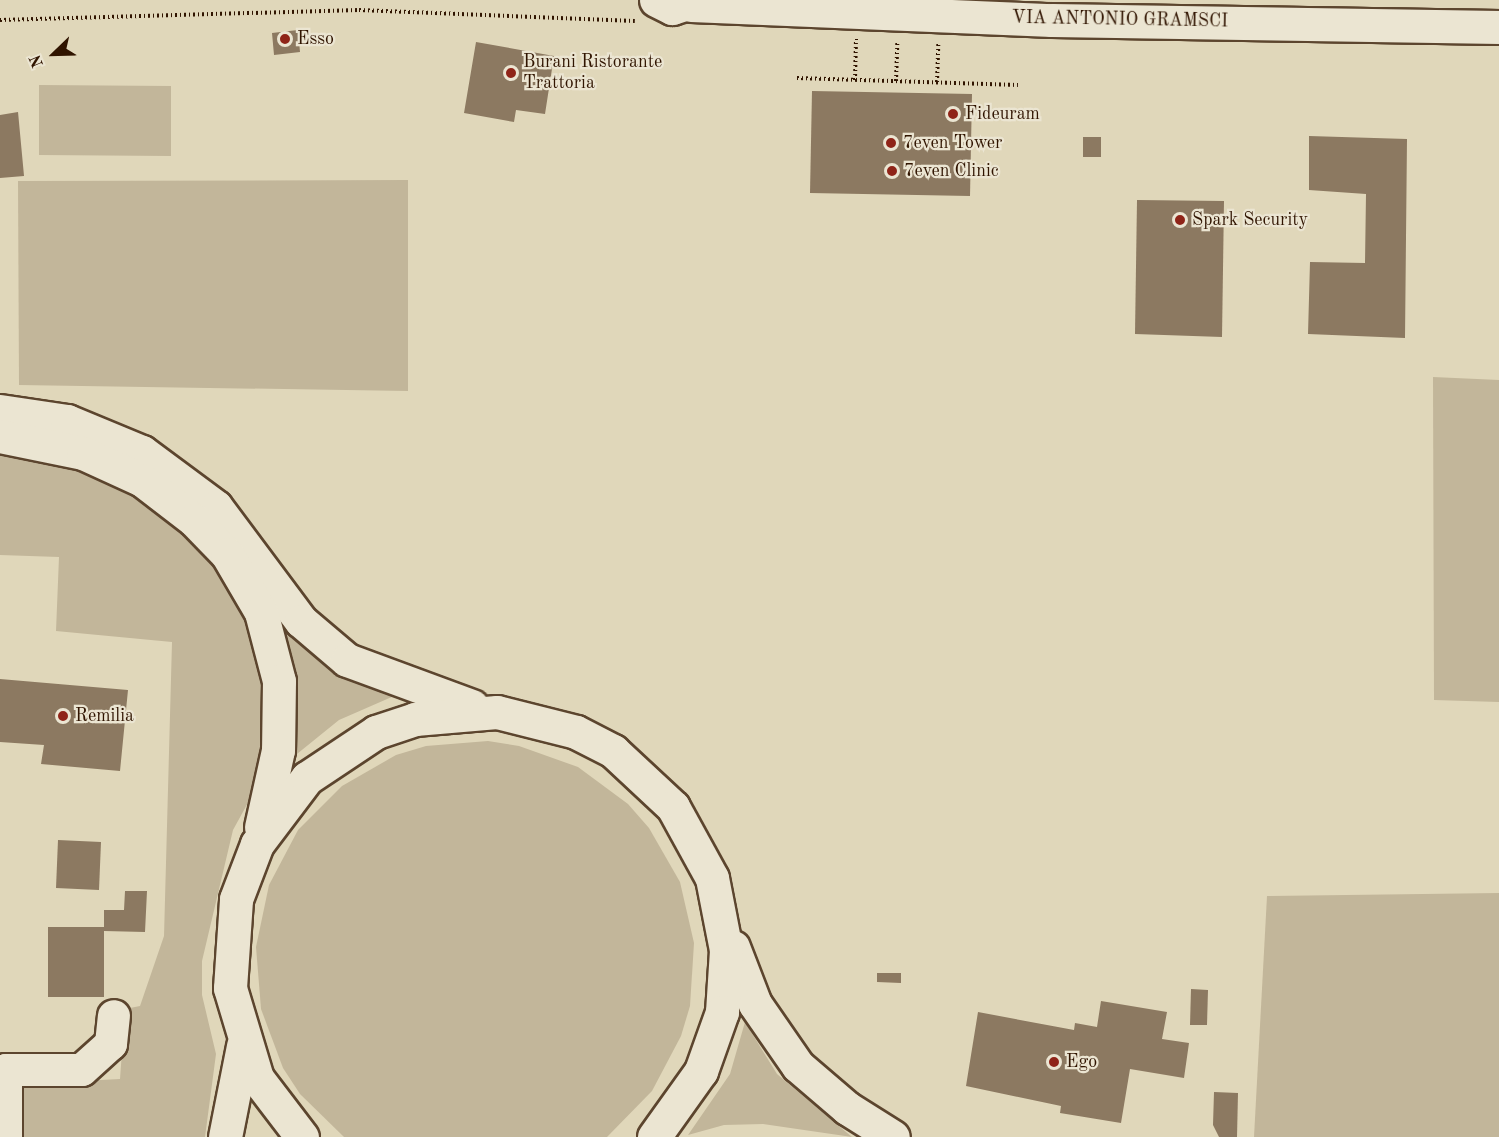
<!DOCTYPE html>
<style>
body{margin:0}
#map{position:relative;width:1499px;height:1137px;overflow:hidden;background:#e0d7ba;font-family:"Old Standard TT",serif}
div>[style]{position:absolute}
.green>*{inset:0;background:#c2b69a}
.building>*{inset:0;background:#8c7961}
.path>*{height:4px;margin-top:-2px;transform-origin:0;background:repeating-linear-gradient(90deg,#301400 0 1.5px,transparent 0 4.5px)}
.roads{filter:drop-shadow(2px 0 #5c452e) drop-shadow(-2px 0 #5c452e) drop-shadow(0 2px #5c452e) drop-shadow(0 -2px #5c452e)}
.minor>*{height:32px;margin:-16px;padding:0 16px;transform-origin:16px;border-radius:16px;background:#ebe5d2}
.tertiary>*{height:33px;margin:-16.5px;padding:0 16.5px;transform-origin:16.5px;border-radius:16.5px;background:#ebe5d2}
.dots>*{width:16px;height:16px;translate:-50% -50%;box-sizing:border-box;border:3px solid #ebe5d2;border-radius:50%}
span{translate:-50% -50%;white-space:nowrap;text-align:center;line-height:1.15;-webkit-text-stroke:4.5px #ebe5d2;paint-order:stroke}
.street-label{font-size:18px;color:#301400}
.poi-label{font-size:18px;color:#301400}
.left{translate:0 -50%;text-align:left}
.north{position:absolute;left:24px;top:24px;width:60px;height:60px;-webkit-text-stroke:4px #ebe5d2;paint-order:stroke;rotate:247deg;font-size:16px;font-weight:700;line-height:24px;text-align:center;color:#301400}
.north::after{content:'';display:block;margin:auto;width:21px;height:27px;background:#301400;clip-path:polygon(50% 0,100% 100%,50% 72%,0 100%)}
</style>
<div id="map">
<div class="green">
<div style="clip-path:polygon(39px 85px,171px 86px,171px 156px,39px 155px)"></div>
<div style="clip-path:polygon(408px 180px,408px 391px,19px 385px,18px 181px)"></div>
<div style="clip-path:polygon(1433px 377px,1499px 380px,1499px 702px,1434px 700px)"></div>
<div style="clip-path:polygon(0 448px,22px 449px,135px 487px,215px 561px,262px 653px,268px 719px,255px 790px,233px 830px,202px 961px,202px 995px,216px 1054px,205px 1137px,23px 1137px,24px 1084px,120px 1079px,125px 1009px,140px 1006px,164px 936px,172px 642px,56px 631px,59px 557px,0 555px)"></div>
<div style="clip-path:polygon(272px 606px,326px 663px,355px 682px,394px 696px,339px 720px,292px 758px,294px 693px,288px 646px)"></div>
<div style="clip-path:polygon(488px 741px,519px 746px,578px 767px,628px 804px,649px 828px,680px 882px,694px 943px,690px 1006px,681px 1036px,652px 1091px,607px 1137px,344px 1137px,300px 1094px,283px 1068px,261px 1009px,256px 947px,269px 885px,298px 830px,342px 786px,396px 755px,426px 746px)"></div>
<div style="clip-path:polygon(1499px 893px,1499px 1137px,1254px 1137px,1267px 896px)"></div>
<div style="clip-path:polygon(745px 1022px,777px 1074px,852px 1137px,763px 1124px,724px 1125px,688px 1135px,730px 1074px)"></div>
</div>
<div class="building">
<div style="clip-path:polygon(298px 30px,300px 52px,274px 55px,272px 33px)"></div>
<div style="clip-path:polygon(476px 42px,554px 56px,545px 114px,516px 110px,514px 122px,464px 113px)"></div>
<div style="clip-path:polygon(812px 91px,972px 94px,970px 196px,810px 193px)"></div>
<div style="clip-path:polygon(18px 112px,24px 176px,0 178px,0 115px)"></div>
<div style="clip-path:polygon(1309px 136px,1407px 139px,1405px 338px,1308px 334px,1310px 262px,1365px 263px,1366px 194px,1309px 190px)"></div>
<div style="clip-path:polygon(1083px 137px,1101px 137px,1101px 157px,1083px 157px)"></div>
<div style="clip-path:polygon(1137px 200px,1224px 201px,1222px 337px,1135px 334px)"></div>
<div style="clip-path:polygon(0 679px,128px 690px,120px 771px,41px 764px,44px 745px,0 742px)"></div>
<div style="clip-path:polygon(58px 840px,101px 842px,99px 890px,56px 888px)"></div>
<div style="clip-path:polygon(125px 891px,147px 891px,145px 932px,104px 931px,104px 997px,48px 997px,48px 927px,104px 927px,104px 910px,124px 910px)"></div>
<div style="clip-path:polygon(877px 973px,901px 973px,901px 983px,877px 982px)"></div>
<div style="clip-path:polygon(1191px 989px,1208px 990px,1207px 1025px,1190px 1025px)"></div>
<div style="clip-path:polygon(1101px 1001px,1167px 1012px,1162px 1039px,1189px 1043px,1184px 1078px,1130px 1069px,1121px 1123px,1060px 1113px,1061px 1106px,966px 1086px,978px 1012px,1074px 1030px,1075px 1023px,1097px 1027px)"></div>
<div style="clip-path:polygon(1214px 1092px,1238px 1093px,1237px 1137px,1219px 1137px,1213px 1125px)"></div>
</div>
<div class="path">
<div style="left:0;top:20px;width:359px;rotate:-1.6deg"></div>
<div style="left:359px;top:10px;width:276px;rotate:2.3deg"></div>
<div style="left:797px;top:78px;width:221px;rotate:1.8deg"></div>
<div style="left:855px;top:80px;width:41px;rotate:-88.6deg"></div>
<div style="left:896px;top:81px;width:38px;rotate:-88deg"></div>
<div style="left:937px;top:82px;width:38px;rotate:-88deg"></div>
</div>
<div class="roads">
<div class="minor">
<div style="left:6px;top:1137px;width:67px;rotate:-90deg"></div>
<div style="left:6px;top:1070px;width:76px"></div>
<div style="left:82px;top:1070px;width:39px;rotate:-42deg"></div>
<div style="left:111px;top:1044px;width:28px;rotate:-84deg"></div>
</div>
<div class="tertiary">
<div style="left:656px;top:0;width:18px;rotate:27deg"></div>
<div style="left:672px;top:8px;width:26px;rotate:-18deg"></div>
<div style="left:691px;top:5px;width:361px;rotate:2.4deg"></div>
<div style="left:1052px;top:20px;width:447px;rotate:0.9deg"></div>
<div style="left:0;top:411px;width:68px;rotate:8.5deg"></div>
<div style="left:67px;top:421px;width:81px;rotate:22.5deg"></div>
<div style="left:142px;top:452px;width:92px;rotate:36.6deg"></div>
<div style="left:216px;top:507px;width:142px;rotate:53.3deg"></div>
<div style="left:301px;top:621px;width:60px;rotate:40.3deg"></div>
<div style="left:347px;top:660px;width:133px;rotate:20.2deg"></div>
<div style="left:0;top:436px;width:85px;rotate:11.6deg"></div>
<div style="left:83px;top:453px;width:65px;rotate:24.6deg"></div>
<div style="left:142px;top:480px;width:66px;rotate:37.6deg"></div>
<div style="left:194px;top:520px;width:47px;rotate:45.9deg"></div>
<div style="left:227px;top:554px;width:67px;rotate:59.6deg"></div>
<div style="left:261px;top:612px;width:71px;rotate:75.4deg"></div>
<div style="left:279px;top:681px;width:69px;rotate:90.8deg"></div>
<div style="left:278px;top:750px;width:79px;rotate:102.4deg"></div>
<div style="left:733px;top:947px;width:61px;rotate:68.9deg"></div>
<div style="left:755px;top:1004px;width:75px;rotate:55.3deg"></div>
<div style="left:798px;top:1066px;width:65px;rotate:40.6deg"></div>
<div style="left:847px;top:1108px;width:54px;rotate:32.2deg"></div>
<div style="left:225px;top:1137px;width:93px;rotate:-78.8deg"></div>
<div style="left:302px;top:1137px;width:74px;rotate:-127.3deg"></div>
<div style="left:257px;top:1078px;width:94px;rotate:-106.7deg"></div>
<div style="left:230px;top:988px;width:89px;rotate:-86.1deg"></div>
<div style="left:236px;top:899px;width:59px;rotate:-69.1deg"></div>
<div style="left:257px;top:844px;width:83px;rotate:-52.9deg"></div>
<div style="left:307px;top:778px;width:83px;rotate:-33.7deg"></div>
<div style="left:376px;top:732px;width:41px;rotate:-18.4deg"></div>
<div style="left:415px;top:719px;width:82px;rotate:-4.9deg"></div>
<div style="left:497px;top:712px;width:81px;rotate:14.2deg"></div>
<div style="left:576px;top:732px;width:42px;rotate:27.2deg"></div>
<div style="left:613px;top:751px;width:82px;rotate:43deg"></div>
<div style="left:673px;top:807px;width:81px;rotate:61.2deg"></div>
<div style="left:712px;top:878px;width:73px;rotate:79deg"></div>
<div style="left:726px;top:950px;width:62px;rotate:93.7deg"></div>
<div style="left:722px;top:1012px;width:63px;rotate:109.6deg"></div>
<div style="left:701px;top:1071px;width:81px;rotate:125.5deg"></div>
</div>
</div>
<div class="dots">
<div style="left:285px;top:39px;background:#8f2418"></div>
<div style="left:511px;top:73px;background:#8f2418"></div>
<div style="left:953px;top:114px;background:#8f2418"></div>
<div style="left:891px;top:143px;background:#8f2418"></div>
<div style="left:892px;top:171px;background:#8f2418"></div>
<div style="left:1180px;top:220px;background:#8f2418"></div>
<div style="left:63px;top:716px;background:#8f2418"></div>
<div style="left:1054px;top:1062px;background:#8f2418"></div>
</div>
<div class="street-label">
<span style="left:1120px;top:20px;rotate:1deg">VIA ANTONIO GRAMSCI</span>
</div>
<div class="poi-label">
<span class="left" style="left:297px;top:39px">Esso</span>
<span class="left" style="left:523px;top:73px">Burani Ristorante<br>Trattoria</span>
<span class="left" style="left:965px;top:114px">Fideuram</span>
<span class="left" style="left:903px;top:143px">7even Tower</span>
<span class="left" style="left:904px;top:171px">7even Clinic</span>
<span class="left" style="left:1192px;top:220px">Spark Security</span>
<span class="left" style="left:75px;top:716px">Remilia</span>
<span class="left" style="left:1066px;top:1062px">Ego</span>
</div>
<div class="north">N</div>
</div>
